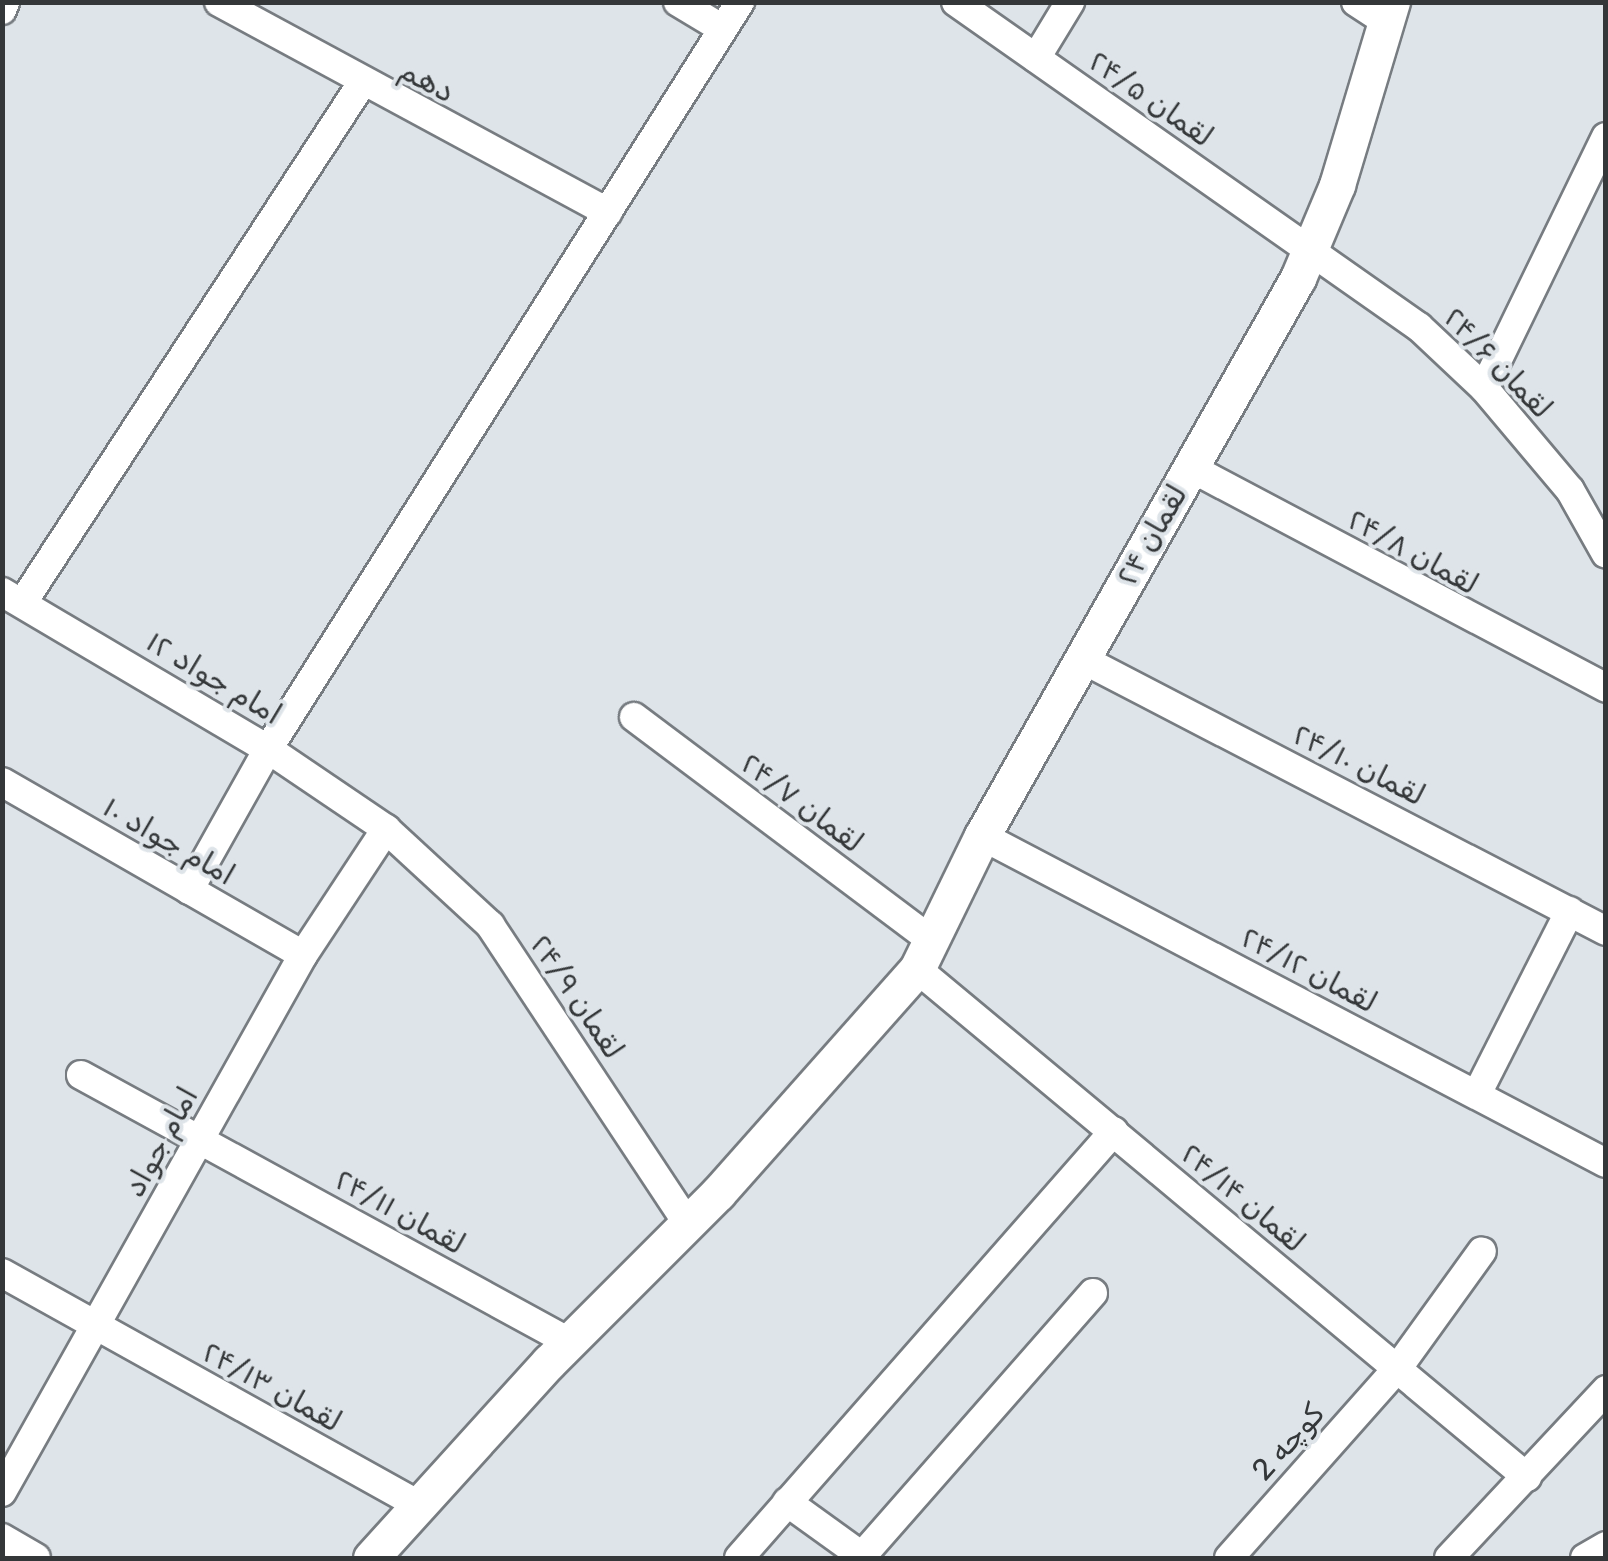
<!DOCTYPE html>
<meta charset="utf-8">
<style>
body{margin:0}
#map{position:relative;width:1608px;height:1561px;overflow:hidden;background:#dee4e9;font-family:Rubik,Cairo,sans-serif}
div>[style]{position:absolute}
.roads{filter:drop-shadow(2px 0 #777c81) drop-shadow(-2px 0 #777c81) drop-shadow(0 2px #777c81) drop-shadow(0 -2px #777c81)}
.minor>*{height:28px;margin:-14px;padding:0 14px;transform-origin:14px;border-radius:14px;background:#fff}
.tertiary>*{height:35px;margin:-17.5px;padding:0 17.5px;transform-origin:17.5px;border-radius:17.5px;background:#fff}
span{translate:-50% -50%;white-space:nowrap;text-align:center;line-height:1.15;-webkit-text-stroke:8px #dee4e9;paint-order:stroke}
.street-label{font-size:30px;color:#343739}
.frame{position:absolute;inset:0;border:5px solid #343739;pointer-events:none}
</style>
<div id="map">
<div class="roads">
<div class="minor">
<div style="left:219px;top:2px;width:442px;rotate:28.4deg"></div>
<div style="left:678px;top:2px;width:52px;rotate:31deg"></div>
<div style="left:956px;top:2px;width:566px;rotate:35.07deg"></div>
<div style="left:1419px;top:327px;width:89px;rotate:43.2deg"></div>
<div style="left:1484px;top:388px;width:133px;rotate:49.9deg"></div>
<div style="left:1570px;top:490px;width:73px;rotate:60.6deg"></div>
<div style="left:1356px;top:2px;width:37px;rotate:33deg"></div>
<div style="left:2px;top:10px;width:9px;rotate:-69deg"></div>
<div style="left:1036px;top:58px;width:66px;rotate:-58.7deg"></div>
<div style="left:1484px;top:388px;width:279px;rotate:-64.1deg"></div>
<div style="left:1191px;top:468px;width:470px;rotate:27.9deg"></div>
<div style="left:2px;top:592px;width:309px;rotate:30.6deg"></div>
<div style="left:268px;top:749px;width:143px;rotate:34.1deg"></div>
<div style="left:386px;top:829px;width:142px;rotate:42.7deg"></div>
<div style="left:490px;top:925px;width:357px;rotate:56.5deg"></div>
<div style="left:23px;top:602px;width:620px;rotate:-56.85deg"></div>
<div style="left:1082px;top:659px;width:590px;rotate:27.43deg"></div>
<div style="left:634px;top:717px;width:371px;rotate:36.9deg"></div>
<div style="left:2px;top:782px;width:347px;rotate:29.9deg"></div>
<div style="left:982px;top:836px;width:704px;rotate:27.66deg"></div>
<div style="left:189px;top:890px;width:162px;rotate:-60.7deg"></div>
<div style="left:268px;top:749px;width:884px;rotate:-57.71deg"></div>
<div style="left:917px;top:969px;width:794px;rotate:39.79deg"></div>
<div style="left:81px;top:1075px;width:556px;rotate:28.68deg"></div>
<div style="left:1477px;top:1094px;width:205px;rotate:-63.1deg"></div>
<div style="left:2px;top:1273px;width:476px;rotate:29.1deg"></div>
<div style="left:2px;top:1492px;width:616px;rotate:-60.73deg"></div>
<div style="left:303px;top:955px;width:151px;rotate:-56.6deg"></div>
<div style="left:787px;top:1502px;width:92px;rotate:35.8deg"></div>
<div style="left:862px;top:1556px;width:350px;rotate:-48.7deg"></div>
<div style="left:2px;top:1538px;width:39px;rotate:30deg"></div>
<div style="left:739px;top:1558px;width:568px;rotate:-48.71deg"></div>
<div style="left:1229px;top:1558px;width:253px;rotate:-48.4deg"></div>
<div style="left:1397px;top:1369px;width:145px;rotate:-54.2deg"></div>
<div style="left:1449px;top:1558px;width:230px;rotate:-46.9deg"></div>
<div style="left:1585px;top:1558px;width:24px;rotate:-30deg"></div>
</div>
<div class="tertiary">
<div style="left:371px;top:1558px;width:265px;rotate:-47.8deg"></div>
<div style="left:549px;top:1362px;width:239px;rotate:-45deg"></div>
<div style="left:718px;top:1193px;width:300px;rotate:-48.4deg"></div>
<div style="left:917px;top:969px;width:148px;rotate:-64deg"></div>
<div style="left:982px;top:836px;width:641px;rotate:-60.48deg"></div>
<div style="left:1298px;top:278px;width:101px;rotate:-67.2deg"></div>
<div style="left:1337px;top:185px;width:191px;rotate:-73.3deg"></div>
</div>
</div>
<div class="street-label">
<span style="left:427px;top:81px;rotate:28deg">دهم</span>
<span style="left:1151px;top:99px;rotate:35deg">لقمان ۲۴/۵</span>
<span style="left:1498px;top:363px;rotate:46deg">لقمان ۲۴/۶</span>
<span style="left:1152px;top:535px;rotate:-60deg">لقمان ۲۴</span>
<span style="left:1413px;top:552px;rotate:29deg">لقمان ۲۴/۸</span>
<span style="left:214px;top:678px;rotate:31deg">امام جواد ۱۲</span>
<span style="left:1359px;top:765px;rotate:27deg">لقمان ۲۴/۱۰</span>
<span style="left:802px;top:803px;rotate:37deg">لقمان ۲۴/۷</span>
<span style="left:169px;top:841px;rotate:30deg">امام جواد ۱۰</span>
<span style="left:1309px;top:970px;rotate:28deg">لقمان ۲۴/۱۲</span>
<span style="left:577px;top:997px;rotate:56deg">لقمان ۲۴/۹</span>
<span style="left:161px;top:1142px;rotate:-61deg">امام جواد</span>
<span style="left:1243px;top:1198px;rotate:40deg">لقمان ۲۴/۱۴</span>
<span style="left:400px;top:1212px;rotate:29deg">لقمان ۲۴/۱۱</span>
<span style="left:272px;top:1387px;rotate:29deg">لقمان ۲۴/۱۳</span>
<span style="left:1288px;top:1442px;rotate:-48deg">کوچه 2</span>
</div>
<div class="frame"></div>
</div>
